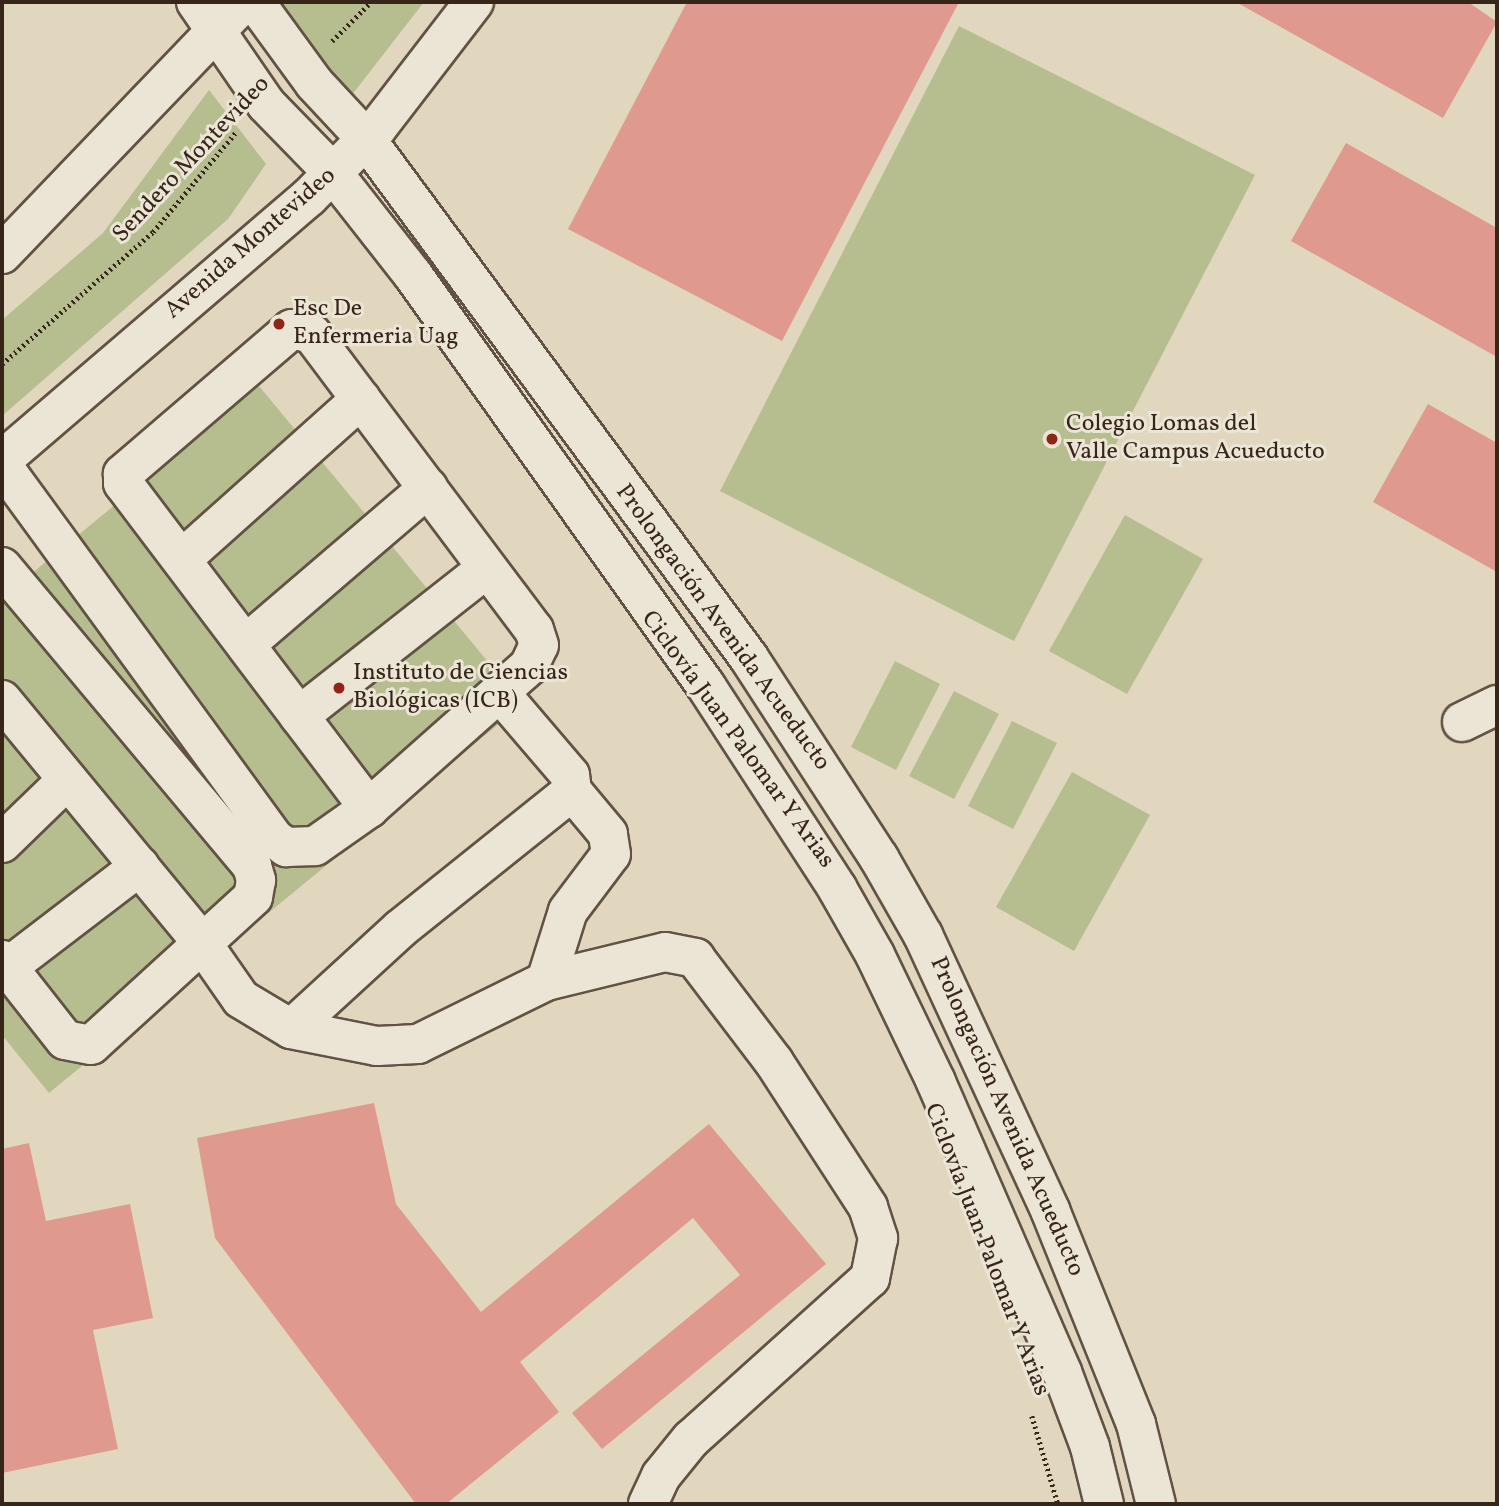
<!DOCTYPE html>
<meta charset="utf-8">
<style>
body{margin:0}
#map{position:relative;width:1499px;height:1506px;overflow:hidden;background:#e0d7be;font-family:Vollkorn,serif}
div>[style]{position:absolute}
.green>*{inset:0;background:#b6bd8f}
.building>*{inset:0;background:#df998f}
.path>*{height:4.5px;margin-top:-2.25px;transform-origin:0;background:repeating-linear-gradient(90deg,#37251a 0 2px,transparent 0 5.5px)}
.roads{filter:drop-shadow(2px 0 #615243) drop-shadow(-2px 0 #615243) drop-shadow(0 2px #615243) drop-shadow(0 -2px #615243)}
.minor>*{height:38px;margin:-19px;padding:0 19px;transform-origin:19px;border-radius:19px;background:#ebe5d5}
.dots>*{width:19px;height:19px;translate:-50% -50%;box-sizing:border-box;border:4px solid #ebe5d5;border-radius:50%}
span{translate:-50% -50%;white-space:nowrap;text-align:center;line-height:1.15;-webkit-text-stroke:6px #ebe5d5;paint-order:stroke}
.street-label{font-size:24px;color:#37251a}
.poi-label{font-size:24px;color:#37251a}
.left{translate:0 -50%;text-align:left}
.frame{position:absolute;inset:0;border:4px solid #37251a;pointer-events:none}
</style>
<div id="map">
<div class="green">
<div style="clip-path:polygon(275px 2px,424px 2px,344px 105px)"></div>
<div style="clip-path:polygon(959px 26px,1255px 175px,1014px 641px,720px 491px)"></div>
<div style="clip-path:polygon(209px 90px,266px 164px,228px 219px,2px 416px,2px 320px,103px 233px)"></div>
<div style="clip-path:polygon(259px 386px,523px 704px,49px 1093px,2px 1035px,2px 598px)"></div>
<div style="clip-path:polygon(1125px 515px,1203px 559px,1127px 694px,1049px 651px)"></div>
<div style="clip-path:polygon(895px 661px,940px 684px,896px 770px,851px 747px)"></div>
<div style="clip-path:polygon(954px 691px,999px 714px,954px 799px,909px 776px)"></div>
<div style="clip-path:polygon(1012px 721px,1057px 743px,1013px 829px,968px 806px)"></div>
<div style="clip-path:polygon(1072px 772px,1150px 815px,1074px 951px,996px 907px)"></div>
</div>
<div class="building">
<div style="clip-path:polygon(687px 2px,959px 2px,782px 341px,568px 229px)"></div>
<div style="clip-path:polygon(1236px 2px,1468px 2px,1497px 22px,1443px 118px)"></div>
<div style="clip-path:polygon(1346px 143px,1497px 228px,1497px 357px,1291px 241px)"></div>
<div style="clip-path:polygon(1428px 404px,1497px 443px,1497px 572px,1373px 502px)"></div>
<div style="clip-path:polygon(374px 1103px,396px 1204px,481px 1312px,709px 1124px,826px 1264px,602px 1449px,572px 1413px,740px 1275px,693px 1218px,520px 1362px,559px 1412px,446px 1504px,416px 1504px,215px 1238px,197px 1138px)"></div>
<div style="clip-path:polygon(29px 1143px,46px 1221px,130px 1204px,153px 1318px,93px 1330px,118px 1449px,2px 1473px,2px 1149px)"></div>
</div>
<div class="path">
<div style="left:332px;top:41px;width:55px;rotate:-45deg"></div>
<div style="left:2px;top:364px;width:201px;rotate:-41.2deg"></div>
<div style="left:153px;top:232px;width:131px;rotate:-50.3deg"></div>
<div style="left:1032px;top:1416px;width:92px;rotate:73.5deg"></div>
</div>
<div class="roads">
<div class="minor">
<div style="left:196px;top:2px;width:124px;rotate:55.5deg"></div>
<div style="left:266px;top:104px;width:96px;rotate:45.8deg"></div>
<div style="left:333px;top:173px;width:130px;rotate:51.9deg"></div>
<div style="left:413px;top:275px;width:505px;rotate:54.52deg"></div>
<div style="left:706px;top:686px;width:241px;rotate:57deg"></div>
<div style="left:837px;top:888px;width:77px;rotate:60.4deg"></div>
<div style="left:875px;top:955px;width:141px;rotate:64.3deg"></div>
<div style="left:936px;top:1082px;width:316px;rotate:66.5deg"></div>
<div style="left:1062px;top:1372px;width:80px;rotate:69.5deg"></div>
<div style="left:1090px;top:1447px;width:59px;rotate:76.2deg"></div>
<div style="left:255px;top:2px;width:100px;rotate:53.9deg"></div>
<div style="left:314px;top:83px;width:76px;rotate:47.1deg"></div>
<div style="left:366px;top:139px;width:645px;rotate:53.57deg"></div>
<div style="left:749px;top:658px;width:239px;rotate:57deg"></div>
<div style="left:879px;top:858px;width:89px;rotate:60.3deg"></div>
<div style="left:923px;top:935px;width:303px;rotate:65.2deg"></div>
<div style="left:1050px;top:1210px;width:231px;rotate:68.1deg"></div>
<div style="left:1136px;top:1424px;width:82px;rotate:76deg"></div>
<div style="left:2px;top:254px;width:337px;rotate:-46.2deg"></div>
<div style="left:2px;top:460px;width:404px;rotate:-40.6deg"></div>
<div style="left:309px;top:197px;width:97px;rotate:-45.4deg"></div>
<div style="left:377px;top:128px;width:159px;rotate:-52.4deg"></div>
<div style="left:2px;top:465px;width:463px;rotate:53.9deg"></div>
<div style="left:275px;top:839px;width:14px;rotate:36deg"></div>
<div style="left:286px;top:847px;width:29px;rotate:-2deg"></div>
<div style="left:315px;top:846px;width:66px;rotate:-35.1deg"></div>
<div style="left:369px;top:808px;width:214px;rotate:-41.6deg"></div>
<div style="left:529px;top:666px;width:23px;rotate:-65deg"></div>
<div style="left:539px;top:645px;width:16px;rotate:-108deg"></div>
<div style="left:534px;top:630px;width:370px;rotate:-126.9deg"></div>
<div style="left:312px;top:334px;width:21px;rotate:-166deg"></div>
<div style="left:292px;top:329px;width:223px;rotate:139.4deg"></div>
<div style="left:123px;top:474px;width:9px;rotate:90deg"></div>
<div style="left:123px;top:483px;width:408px;rotate:52.9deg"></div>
<div style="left:182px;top:559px;width:240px;rotate:-41.8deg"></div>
<div style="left:2px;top:567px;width:390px;rotate:50.1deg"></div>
<div style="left:252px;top:866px;width:15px;rotate:74deg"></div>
<div style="left:256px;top:880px;width:17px;rotate:100deg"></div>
<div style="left:253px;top:897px;width:219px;rotate:137.6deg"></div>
<div style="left:91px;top:1045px;width:26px;rotate:-169deg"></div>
<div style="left:65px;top:1040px;width:102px;rotate:-128.2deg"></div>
<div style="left:246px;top:644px;width:240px;rotate:-40.6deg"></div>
<div style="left:2px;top:700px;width:315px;rotate:50.5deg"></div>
<div style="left:202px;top:943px;width:68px;rotate:55.1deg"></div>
<div style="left:241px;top:999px;width:58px;rotate:31deg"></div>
<div style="left:291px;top:1029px;width:148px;rotate:-42.5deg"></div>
<div style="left:400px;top:929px;width:221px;rotate:-38.7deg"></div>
<div style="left:572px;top:791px;width:16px;rotate:-97deg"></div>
<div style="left:570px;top:775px;width:109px;rotate:-130.5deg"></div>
<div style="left:299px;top:716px;width:239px;rotate:-38.2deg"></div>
<div style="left:1462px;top:722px;width:39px;rotate:-26deg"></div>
<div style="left:2px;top:843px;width:91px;rotate:-44.1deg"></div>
<div style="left:8px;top:967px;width:166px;rotate:-37.4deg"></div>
<div style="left:546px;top:981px;width:122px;rotate:-13.7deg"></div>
<div style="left:665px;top:952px;width:31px;rotate:11deg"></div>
<div style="left:695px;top:958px;width:131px;rotate:52.8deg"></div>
<div style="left:774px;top:1062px;width:173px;rotate:57deg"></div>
<div style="left:868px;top:1207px;width:33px;rotate:72deg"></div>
<div style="left:878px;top:1238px;width:41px;rotate:101.3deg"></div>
<div style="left:870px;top:1278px;width:241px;rotate:138deg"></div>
<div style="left:691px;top:1439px;width:48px;rotate:129deg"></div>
<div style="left:661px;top:1476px;width:31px;rotate:115deg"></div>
<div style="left:291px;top:1029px;width:88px;rotate:11.2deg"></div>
<div style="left:377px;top:1046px;width:41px;rotate:-2.8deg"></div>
<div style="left:418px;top:1044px;width:143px;rotate:-26.2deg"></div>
<div style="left:546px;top:981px;width:73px;rotate:-72.6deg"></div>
<div style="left:568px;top:911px;width:71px;rotate:-53deg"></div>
<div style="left:611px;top:854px;width:20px;rotate:-99deg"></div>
<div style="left:608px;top:834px;width:56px;rotate:-129.9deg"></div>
</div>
</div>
<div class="dots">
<div style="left:279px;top:324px;background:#8f2418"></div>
<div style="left:1052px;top:439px;background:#8f2418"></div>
<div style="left:339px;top:688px;background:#8f2418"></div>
</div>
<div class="street-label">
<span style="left:192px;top:160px;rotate:-47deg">Sendero Montevideo</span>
<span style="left:251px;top:244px;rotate:-41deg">Avenida Montevideo</span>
<span style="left:722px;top:628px;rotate:54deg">Prolongación Avenida Acueducto</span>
<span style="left:737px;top:740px;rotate:54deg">Ciclovía Juan Palomar Y Arias</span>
<span style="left:1006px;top:1117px;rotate:66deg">Prolongación Avenida Acueducto</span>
<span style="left:986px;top:1250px;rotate:69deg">Ciclovía Juan Palomar Y Arias</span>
</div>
<div class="poi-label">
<span class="left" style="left:293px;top:324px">Esc De<br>Enfermeria Uag</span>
<span class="left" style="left:1066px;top:439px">Colegio Lomas del<br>Valle Campus Acueducto</span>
<span class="left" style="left:353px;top:688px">Instituto de Ciencias<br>Biológicas (ICB)</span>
</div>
<div class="frame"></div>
</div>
